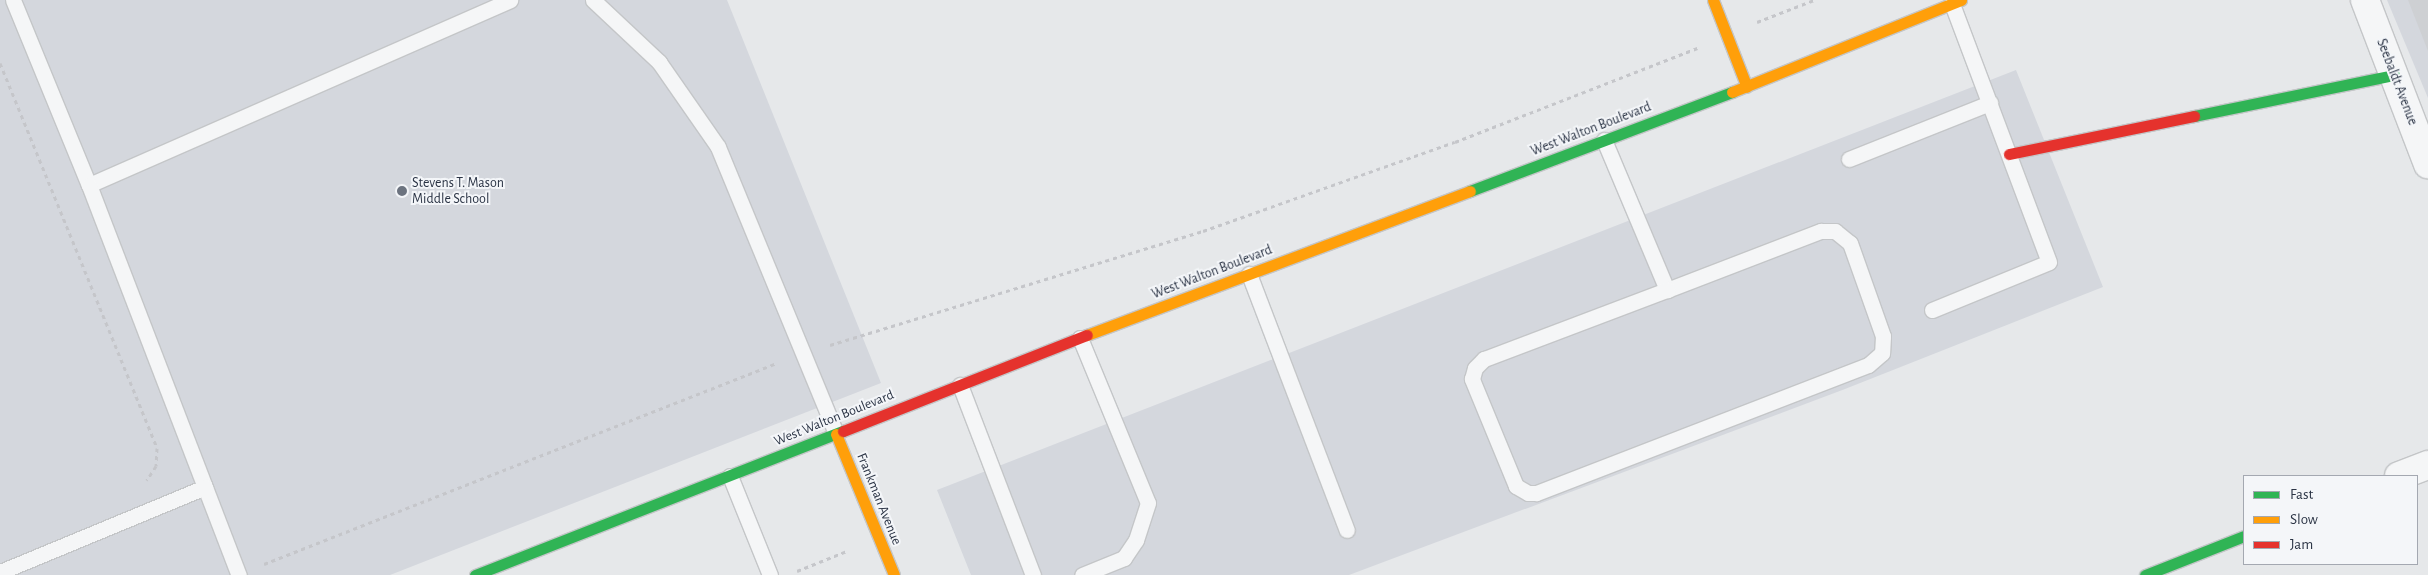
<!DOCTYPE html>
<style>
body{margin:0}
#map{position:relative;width:2428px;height:575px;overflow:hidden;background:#e6e8ea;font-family:"Alegreya Sans",sans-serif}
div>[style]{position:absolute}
.built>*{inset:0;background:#d4d7dd}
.building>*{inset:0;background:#ced0d3}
.path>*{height:3px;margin-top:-1.5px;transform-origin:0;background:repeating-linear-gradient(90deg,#c5c6ca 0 4px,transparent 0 8px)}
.roads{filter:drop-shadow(1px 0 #c4c6c8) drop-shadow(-1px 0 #c4c6c8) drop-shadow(0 1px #c4c6c8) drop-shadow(0 -1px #c4c6c8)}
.lane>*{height:15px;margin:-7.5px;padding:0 7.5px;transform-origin:7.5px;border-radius:7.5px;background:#f5f6f7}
.street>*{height:28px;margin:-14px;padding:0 14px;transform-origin:14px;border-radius:14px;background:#f5f6f7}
.fast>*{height:11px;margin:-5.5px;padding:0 5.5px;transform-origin:5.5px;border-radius:5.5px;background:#30b455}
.slow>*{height:11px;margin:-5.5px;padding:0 5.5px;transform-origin:5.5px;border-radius:5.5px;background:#ff9f0a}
.jam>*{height:11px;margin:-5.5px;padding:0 5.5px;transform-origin:5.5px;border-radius:5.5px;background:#e5322d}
.dots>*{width:14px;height:14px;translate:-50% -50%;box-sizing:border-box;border:2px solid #f4f6f9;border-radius:50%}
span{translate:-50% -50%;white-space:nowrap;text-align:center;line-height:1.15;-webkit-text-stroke:4px #f4f6f9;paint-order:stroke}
.street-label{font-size:14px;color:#2b3445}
.poi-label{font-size:14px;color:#2b3445}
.left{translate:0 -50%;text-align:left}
.legend{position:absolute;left:2243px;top:475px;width:175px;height:90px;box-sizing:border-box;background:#f4f6f9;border:1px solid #a4a8b1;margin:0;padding:6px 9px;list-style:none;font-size:15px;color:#2b3445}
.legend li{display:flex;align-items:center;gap:10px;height:25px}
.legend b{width:25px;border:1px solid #a4a8b1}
</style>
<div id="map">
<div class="built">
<div style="clip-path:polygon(0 0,727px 0,881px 383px,390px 575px,0 575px)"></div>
<div style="clip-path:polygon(2387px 0,2428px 0,2428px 98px)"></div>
<div style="clip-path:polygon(2016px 70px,2103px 287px,1845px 389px,1349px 575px,971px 575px,937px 490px)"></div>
</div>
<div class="building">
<div style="clip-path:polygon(2408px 0,2428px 0,2428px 51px)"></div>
</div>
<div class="path">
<div style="left:1757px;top:22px;width:61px;rotate:-21.1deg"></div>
<div style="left:0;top:63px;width:416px;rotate:67.8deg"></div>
<div style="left:157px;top:448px;width:18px;rotate:93deg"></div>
<div style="left:156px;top:466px;width:17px;rotate:123deg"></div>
<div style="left:830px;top:345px;width:390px;rotate:-17deg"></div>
<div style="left:1203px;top:231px;width:267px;rotate:-19.5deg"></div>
<div style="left:1455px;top:142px;width:260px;rotate:-21.2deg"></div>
<div style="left:264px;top:564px;width:551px;rotate:-21.4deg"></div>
<div style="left:797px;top:571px;width:54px;rotate:-21.8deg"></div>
</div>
<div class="roads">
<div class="lane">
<div style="left:13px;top:0;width:200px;rotate:67.7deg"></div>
<div style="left:89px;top:185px;width:460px;rotate:-23.7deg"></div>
<div style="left:593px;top:0;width:91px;rotate:43.2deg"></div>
<div style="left:659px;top:62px;width:103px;rotate:55.2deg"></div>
<div style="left:718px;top:147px;width:310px;rotate:67.6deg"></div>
<div style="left:1604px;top:140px;width:163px;rotate:67.2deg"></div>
<div style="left:1667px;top:290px;width:165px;rotate:-21deg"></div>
<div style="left:1821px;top:231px;width:14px"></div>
<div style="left:1835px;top:231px;width:19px;rotate:39deg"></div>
<div style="left:1850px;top:243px;width:99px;rotate:70.5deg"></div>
<div style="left:1883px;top:336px;width:17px;rotate:93deg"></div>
<div style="left:1882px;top:353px;width:18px;rotate:139deg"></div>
<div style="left:1868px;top:365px;width:356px;rotate:158.9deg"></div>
<div style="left:1536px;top:493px;width:8px;rotate:180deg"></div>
<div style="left:1528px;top:493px;width:14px;rotate:-150deg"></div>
<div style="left:1516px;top:486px;width:116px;rotate:-112.4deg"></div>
<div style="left:1472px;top:379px;width:11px;rotate:-75deg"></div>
<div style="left:1475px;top:368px;width:13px;rotate:-45deg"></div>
<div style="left:1484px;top:359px;width:196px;rotate:-20.7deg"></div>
<div style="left:1849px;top:159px;width:152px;rotate:-21.7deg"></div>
<div style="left:89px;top:185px;width:418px;rotate:69deg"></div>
<div style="left:1249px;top:274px;width:274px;rotate:69.1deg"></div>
<div style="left:1932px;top:310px;width:126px;rotate:-22.3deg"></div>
<div style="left:2049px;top:262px;width:276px;rotate:-110.6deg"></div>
<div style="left:1080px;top:338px;width:178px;rotate:67.6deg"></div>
<div style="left:1148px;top:503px;width:39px;rotate:108deg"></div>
<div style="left:1136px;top:540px;width:22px;rotate:124deg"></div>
<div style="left:1124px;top:558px;width:45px;rotate:158deg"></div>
<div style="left:960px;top:385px;width:204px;rotate:69deg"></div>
<div style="left:730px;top:476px;width:107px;rotate:68deg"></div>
<div style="left:0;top:572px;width:222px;rotate:-22.5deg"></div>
</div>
<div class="street">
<div style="left:2365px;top:0;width:176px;rotate:69deg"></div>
<div style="left:2399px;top:476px;width:31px;rotate:-21deg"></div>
</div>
<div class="fast">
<div style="left:2194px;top:116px;width:204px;rotate:-11.6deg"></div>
<div style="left:1470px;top:191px;width:280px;rotate:-20.7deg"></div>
<div style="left:475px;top:575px;width:395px;rotate:-21.4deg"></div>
<div style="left:2145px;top:575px;width:106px;rotate:-21.5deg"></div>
</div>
<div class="slow">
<div style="left:1713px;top:0;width:93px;rotate:68.7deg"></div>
<div style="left:1732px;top:92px;width:247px;rotate:-21.9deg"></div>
<div style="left:1087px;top:335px;width:409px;rotate:-20.6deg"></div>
<div style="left:836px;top:434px;width:152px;rotate:67.6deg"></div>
</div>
<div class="jam">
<div style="left:2009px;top:154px;width:189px;rotate:-11.6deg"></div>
<div style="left:843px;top:431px;width:262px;rotate:-21.5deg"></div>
</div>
</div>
<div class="dots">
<div style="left:402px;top:191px;background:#6c737f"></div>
</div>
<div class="street-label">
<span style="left:2397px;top:82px;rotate:69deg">Seebaldt Avenue</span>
<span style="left:1591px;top:129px;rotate:-21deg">West Walton Boulevard</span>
<span style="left:1212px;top:272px;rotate:-21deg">West Walton Boulevard</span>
<span style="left:834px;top:418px;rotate:-22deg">West Walton Boulevard</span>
<span style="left:879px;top:499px;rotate:68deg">Frankman Avenue</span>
</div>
<div class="poi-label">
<span class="left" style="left:412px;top:191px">Stevens T. Mason<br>Middle School</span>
</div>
<ul class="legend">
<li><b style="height:6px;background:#30b455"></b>Fast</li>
<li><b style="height:6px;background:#ff9f0a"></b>Slow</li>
<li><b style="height:6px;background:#e5322d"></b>Jam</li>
</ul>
</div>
